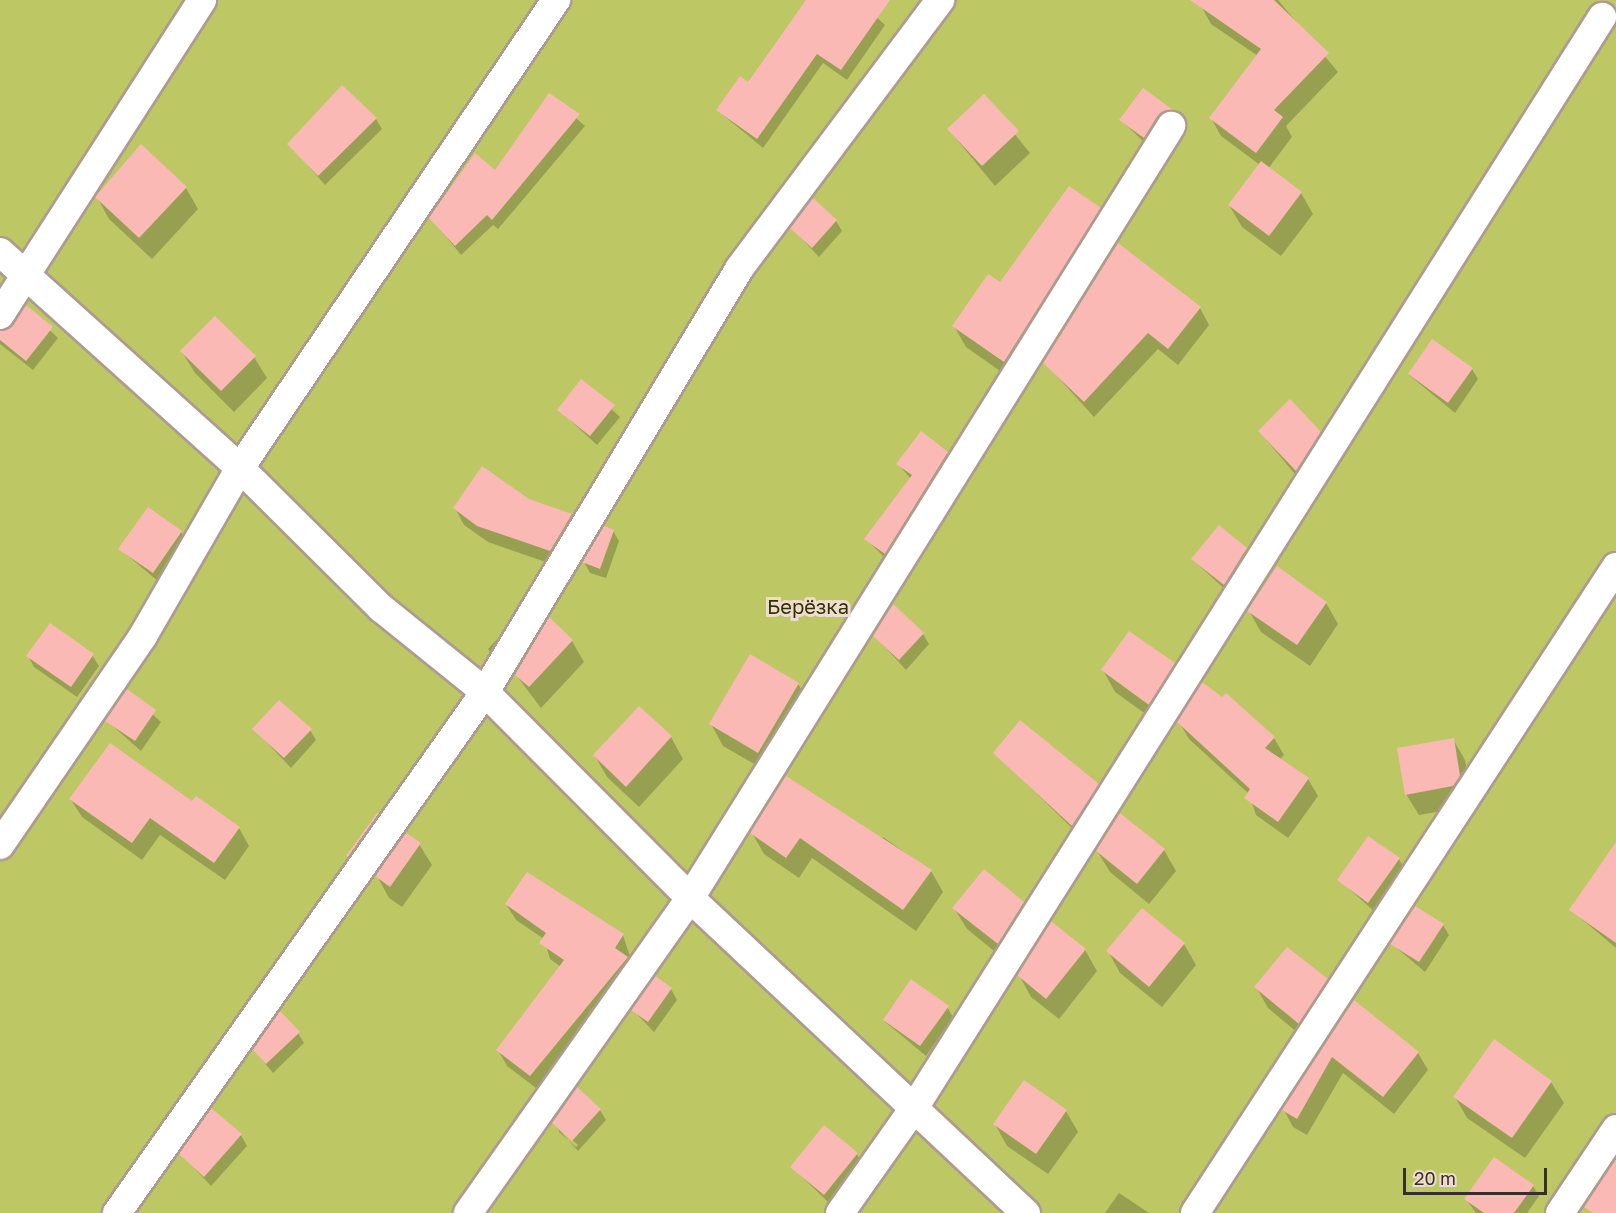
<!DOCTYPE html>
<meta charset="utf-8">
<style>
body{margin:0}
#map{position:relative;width:1616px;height:1213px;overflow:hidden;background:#f0dccf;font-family:"Golos Text",sans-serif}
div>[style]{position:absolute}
.green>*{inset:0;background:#bdc865}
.shadow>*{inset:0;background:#0003}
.building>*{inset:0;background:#fab9b5}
.roads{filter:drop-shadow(2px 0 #ae9b8f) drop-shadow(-2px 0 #ae9b8f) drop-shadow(0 2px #ae9b8f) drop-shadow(0 -2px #ae9b8f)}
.lane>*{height:28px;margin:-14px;padding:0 14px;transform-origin:14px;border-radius:14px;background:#fff}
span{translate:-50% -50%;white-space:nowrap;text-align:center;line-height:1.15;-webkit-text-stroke:6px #f0dccf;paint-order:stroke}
.park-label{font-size:20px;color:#2e3205}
.scale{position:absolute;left:1403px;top:1168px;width:144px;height:27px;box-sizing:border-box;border:3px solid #372f2b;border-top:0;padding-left:8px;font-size:18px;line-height:21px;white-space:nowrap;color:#372f2b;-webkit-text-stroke:4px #f0dccf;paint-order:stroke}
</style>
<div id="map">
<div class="green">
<div style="clip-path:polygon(0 0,1616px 0,1616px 1213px,0 1213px)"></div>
</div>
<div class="shadow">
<div style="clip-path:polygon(807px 0,858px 0,885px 25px,847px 80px,823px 63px,763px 148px,717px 110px,749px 84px)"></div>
<div style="clip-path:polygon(1205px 0,1278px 0,1338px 72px,1286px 126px,1292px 137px,1268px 169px,1301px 193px,1313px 214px,1281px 256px,1242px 227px,1229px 205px,1260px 165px,1221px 136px,1211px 118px,1258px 56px,1211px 24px,1201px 6px)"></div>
<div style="clip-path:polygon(1144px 90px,1178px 121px,1150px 148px,1121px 120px)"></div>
<div style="clip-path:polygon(550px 95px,585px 126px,498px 229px,493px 225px,461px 255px,431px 218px,495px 173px)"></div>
<div style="clip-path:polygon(984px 96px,1030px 153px,995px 186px,949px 130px)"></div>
<div style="clip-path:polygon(376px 119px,382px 129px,325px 185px,289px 144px)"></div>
<div style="clip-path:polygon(141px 146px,186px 188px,198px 209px,152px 259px,109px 219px,97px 197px)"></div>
<div style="clip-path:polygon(1099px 209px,1112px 230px,1017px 383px,966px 347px,954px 326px)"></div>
<div style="clip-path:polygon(836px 221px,842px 231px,819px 257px,792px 228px)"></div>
<div style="clip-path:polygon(26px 307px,58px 338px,33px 370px,0 344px,0 331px,9px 331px)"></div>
<div style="clip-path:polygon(1200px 308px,1209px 325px,1178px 365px,1158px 349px,1094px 417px,1045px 363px)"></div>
<div style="clip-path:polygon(182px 352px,254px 357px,267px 378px,234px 412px,195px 373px)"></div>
<div style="clip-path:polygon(1472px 369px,1478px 379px,1455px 413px,1409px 375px)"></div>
<div style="clip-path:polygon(581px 381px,620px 417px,597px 445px,559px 410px)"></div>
<div style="clip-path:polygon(1259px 431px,1320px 433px,1332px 454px,1309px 491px)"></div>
<div style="clip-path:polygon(947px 453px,953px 464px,891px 564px,866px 539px,911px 479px,898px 464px)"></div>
<div style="clip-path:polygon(528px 500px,571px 516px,581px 532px,560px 567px,488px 542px,464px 525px,455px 508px)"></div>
<div style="clip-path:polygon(1219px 527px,1252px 560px,1230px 594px,1193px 560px)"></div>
<div style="clip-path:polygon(613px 531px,619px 541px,606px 578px,590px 573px,584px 562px)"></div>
<div style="clip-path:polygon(181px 532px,187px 542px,159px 582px,120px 549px)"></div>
<div style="clip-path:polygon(1326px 603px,1338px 624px,1310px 666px,1261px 632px,1249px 611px)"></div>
<div style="clip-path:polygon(923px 634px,929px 644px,906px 670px,875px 636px)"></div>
<div style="clip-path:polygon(501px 635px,512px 655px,501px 670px,488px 649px)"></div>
<div style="clip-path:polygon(572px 641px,584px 662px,541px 708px,516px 675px)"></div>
<div style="clip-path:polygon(92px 655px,99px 666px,77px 697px,34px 667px,28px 656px)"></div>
<div style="clip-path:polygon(1174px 664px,1186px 686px,1161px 725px,1115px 692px,1103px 670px)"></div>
<div style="clip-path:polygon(798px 684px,811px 705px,770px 773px,723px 746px,711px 724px)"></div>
<div style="clip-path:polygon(127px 691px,161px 722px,141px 751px,107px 721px)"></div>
<div style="clip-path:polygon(1179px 722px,1274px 738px,1284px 755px,1279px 760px,1308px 779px,1318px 796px,1288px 838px,1256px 815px,1249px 794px,1189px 739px)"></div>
<div style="clip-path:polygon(254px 729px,310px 730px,316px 740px,291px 768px)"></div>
<div style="clip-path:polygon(671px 737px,683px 759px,639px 807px,607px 777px,595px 756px)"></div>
<div style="clip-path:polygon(1453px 739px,1465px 760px,1472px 798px,1465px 807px,1419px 815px,1406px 794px)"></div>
<div style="clip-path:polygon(995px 753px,1097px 785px,1103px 796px,1079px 835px)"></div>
<div style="clip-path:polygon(71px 800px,193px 803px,239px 828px,249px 846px,225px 880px,160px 835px,142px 860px,82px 817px)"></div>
<div style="clip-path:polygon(378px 817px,390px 836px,360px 878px,348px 856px)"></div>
<div style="clip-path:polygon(752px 833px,879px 842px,883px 837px,931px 871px,943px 892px,916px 931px,812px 858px,799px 878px,764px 854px)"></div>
<div style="clip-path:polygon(419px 844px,432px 865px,402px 907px,389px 898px,377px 876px)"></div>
<div style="clip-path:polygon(1164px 850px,1176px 871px,1149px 904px,1110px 872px,1097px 851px)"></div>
<div style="clip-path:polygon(1399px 859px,1405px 870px,1375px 912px,1339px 880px)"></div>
<div style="clip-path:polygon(527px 874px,623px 935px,636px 975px,540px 1091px,507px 1066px,498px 1050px,561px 967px,550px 959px,544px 939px,516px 920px,506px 904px)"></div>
<div style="clip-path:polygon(1616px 894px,1616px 948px,1571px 910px)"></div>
<div style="clip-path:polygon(1023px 903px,1036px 924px,1010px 964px,967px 929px,954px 908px)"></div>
<div style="clip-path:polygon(1052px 923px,1085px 950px,1097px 971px,1059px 1019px,1031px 997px,1019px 975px)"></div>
<div style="clip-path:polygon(1443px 925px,1449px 935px,1425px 972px,1392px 944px)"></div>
<div style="clip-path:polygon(1184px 944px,1196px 965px,1162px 1007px,1120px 973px,1108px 951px)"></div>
<div style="clip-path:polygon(1327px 980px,1339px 1001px,1311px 1044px,1268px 1008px,1256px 987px)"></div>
<div style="clip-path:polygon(671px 989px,677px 1000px,654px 1032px,633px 1010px)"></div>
<div style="clip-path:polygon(1354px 1002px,1418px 1053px,1428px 1070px,1394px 1114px,1343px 1073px,1307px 1135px,1293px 1127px,1284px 1110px)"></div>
<div style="clip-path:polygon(947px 1007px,953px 1017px,926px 1056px,884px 1021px)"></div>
<div style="clip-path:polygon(298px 1033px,304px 1043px,273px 1073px,254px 1050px)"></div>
<div style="clip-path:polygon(1551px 1082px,1564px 1103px,1525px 1158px,1467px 1118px,1455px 1097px)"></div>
<div style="clip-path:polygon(evenodd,600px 1110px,606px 1120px,578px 1151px,553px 1123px,600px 1110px,559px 1128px,578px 1145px,576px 1147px,559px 1132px,559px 1128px)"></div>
<div style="clip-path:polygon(1066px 1111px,1078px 1132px,1048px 1174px,1007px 1146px,995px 1124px)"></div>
<div style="clip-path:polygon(241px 1135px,247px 1146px,211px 1186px,181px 1154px)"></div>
<div style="clip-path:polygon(857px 1154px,863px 1165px,830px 1204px,792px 1167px)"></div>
<div style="clip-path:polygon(1533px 1186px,1539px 1196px,1527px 1213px,1476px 1213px,1466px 1199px)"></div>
<div style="clip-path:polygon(1119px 1193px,1149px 1213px,1105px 1213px)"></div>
</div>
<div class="building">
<div style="clip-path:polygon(806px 0,890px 0,841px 70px,817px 54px,757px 139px,716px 110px,740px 76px,748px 82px)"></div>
<div style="clip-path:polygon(1190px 0,1274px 0,1329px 53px,1274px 110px,1283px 117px,1256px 153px,1209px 118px,1261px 49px)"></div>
<div style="clip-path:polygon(342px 85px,377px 118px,318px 176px,287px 144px)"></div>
<div style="clip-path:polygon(1143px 88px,1173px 110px,1157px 117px,1144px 138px,1119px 120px)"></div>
<div style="clip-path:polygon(549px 93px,580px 114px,492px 220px,487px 215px,455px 246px,429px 218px,475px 153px,495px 170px)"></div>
<div style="clip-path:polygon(984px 94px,1019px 131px,982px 166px,947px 129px)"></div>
<div style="clip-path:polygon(141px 144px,187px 187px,139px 238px,95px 197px)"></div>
<div style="clip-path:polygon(1261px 161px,1302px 192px,1269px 236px,1228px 205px)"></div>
<div style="clip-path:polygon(1069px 186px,1101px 208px,1004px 362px,952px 326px,988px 274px,1000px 282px)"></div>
<div style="clip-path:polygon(813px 198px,837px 220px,812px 248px,790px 228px)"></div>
<div style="clip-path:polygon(1118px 243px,1201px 307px,1168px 349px,1148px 333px,1084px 402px,1043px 363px)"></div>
<div style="clip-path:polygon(26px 305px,53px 327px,26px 361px,0 340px,0 331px,14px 324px)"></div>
<div style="clip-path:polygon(215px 316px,256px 356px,221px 391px,180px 351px)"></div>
<div style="clip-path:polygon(1432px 339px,1473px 368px,1448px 403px,1408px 374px)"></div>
<div style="clip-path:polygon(581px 379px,615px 405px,590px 436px,557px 410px)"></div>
<div style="clip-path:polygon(1290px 399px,1321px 432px,1296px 471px,1258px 431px)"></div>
<div style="clip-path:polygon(921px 431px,948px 452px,885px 554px,864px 539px,912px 475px,896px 464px)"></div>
<div style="clip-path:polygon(482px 466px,529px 499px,572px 514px,550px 551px,477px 526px,453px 508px)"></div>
<div style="clip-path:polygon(148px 507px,182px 531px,153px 573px,118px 549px)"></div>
<div style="clip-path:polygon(1219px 525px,1247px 548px,1224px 585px,1191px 559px)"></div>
<div style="clip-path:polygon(604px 526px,614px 530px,600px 569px,582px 562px)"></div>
<div style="clip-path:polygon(1277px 566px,1327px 602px,1297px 645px,1247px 611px)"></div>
<div style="clip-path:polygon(893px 604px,924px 633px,899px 660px,873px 636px)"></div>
<div style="clip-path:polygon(549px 617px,573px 640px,529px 687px,515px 675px)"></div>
<div style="clip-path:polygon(50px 623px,94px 654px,71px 687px,26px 656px)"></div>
<div style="clip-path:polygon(1129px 631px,1175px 663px,1149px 705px,1101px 670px)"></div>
<div style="clip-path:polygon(750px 654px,799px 683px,758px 753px,709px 724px)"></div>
<div style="clip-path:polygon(1202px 682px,1222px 697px,1226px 693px,1275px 737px,1265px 748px,1309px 778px,1278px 822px,1244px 798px,1250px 789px,1177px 722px)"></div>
<div style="clip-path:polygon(127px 689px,156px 710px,135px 741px,105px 721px)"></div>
<div style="clip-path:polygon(279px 700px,312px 729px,284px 758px,252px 729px)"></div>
<div style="clip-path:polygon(639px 706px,672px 736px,626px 787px,593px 755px)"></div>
<div style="clip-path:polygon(1020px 720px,1099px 784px,1072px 826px,993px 753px)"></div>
<div style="clip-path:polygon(1454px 738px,1460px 776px,1453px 786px,1405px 795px,1397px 748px)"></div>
<div style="clip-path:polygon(110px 743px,192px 801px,196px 796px,240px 827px,214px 863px,150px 818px,132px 843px,69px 799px)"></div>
<div style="clip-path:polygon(786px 776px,932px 870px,903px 910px,800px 838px,786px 858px,750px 833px)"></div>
<div style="clip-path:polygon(377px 813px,379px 814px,348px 857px,346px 856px)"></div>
<div style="clip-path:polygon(1120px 813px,1165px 849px,1137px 884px,1096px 851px)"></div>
<div style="clip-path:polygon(406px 833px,421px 843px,390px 887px,375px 876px)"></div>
<div style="clip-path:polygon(1368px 836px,1400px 858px,1368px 903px,1337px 880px)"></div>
<div style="clip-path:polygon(1616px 842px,1616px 943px,1569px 910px)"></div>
<div style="clip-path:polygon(984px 869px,1024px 902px,998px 944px,952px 908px)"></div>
<div style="clip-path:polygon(527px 872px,624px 934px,615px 948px,628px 957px,530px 1076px,496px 1050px,564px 960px,539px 943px,546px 933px,505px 904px)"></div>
<div style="clip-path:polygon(1415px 906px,1444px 924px,1419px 962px,1390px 944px)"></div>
<div style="clip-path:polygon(1142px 908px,1185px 943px,1149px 987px,1106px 951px)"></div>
<div style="clip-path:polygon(1051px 921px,1086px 949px,1046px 999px,1017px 975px)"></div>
<div style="clip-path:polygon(1287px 947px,1328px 979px,1299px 1024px,1254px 987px)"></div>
<div style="clip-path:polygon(655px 976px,672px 988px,648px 1022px,631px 1010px)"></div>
<div style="clip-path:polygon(911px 979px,949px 1006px,920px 1046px,883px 1020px)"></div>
<div style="clip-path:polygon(1354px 1000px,1419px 1052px,1383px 1097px,1332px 1057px,1297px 1119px,1282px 1110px)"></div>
<div style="clip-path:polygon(280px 1011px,300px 1032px,266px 1064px,253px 1050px)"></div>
<div style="clip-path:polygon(1494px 1039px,1552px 1081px,1512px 1138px,1453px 1097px)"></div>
<div style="clip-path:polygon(1024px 1080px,1067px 1110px,1036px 1154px,993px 1124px)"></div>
<div style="clip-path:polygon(577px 1087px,601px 1109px,572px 1141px,552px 1123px)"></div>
<div style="clip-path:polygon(211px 1108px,242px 1134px,204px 1177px,179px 1154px)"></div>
<div style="clip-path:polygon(824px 1125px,858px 1153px,824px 1195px,790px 1167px)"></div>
<div style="clip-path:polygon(1494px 1157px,1534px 1185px,1514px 1213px,1484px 1213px,1464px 1199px)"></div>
<div style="clip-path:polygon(1616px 1159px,1616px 1213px,1593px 1213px,1584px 1207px)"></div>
</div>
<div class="roads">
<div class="lane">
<div style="left:0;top:252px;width:323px;rotate:42deg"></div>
<div style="left:240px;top:468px;width:199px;rotate:44.8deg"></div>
<div style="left:381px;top:608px;width:134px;rotate:38.9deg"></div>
<div style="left:485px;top:692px;width:291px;rotate:45.1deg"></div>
<div style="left:690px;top:898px;width:461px;rotate:43.2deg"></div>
<div style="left:0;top:315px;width:374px;rotate:-57.3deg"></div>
<div style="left:0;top:845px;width:253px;rotate:-55.6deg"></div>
<div style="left:143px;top:636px;width:194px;rotate:-60deg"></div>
<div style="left:240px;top:468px;width:565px;rotate:-55.97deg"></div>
<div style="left:117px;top:1213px;width:638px;rotate:-54.77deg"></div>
<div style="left:485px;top:692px;width:493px;rotate:-59deg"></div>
<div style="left:739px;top:269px;width:336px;rotate:-53.2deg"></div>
<div style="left:468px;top:1213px;width:385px;rotate:-54.8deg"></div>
<div style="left:690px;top:898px;width:910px;rotate:-58.07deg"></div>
<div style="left:840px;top:1213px;width:128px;rotate:-54.8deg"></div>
<div style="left:914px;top:1108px;width:1290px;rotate:-57.76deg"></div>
<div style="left:1195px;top:1213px;width:771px;rotate:-56.91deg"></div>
<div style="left:1560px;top:1213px;width:101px;rotate:-56.3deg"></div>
</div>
</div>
<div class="park-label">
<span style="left:808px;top:606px">Берёзка</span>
</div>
<div class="scale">20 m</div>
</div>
